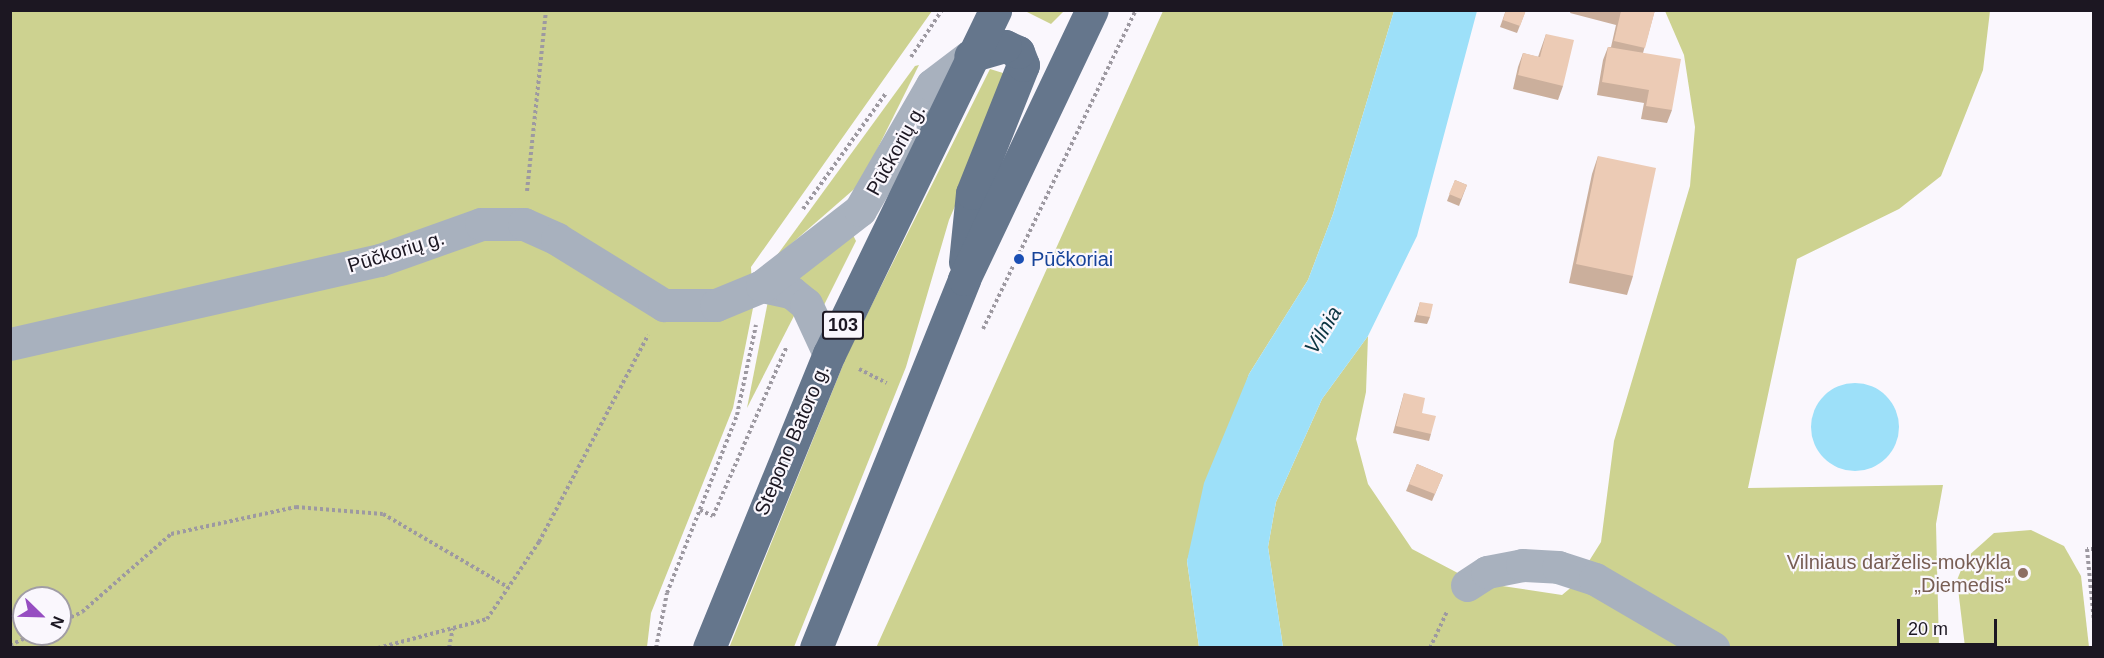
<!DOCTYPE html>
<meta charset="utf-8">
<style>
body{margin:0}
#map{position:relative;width:2104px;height:658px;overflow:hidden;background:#faf7fd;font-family:Helvetica,sans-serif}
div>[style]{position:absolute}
.green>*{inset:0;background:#cdd290}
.water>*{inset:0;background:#9de0f9}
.round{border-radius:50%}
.path>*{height:4px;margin-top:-2px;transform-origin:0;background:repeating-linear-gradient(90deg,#9d99a1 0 3px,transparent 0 6px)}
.street>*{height:33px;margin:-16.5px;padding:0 16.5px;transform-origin:16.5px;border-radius:16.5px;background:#a8b1be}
.primary>*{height:33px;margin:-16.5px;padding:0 16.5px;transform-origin:16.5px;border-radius:16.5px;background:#65768c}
.wall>*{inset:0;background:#cbaf9c}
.building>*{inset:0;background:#eccbb5}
.dots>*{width:16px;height:16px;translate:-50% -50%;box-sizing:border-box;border:3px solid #faf7fd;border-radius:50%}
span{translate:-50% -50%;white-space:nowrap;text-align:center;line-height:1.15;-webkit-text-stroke:4.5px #faf7fd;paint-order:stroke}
.shield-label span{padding:2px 4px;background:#faf7fd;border:2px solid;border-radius:4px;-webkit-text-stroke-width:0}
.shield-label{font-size:18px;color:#1c1722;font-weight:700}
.street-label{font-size:20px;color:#1c1722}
.transit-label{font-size:20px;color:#164399}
.left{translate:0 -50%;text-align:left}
.education-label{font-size:20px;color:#785e54}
.right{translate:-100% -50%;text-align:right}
.water-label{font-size:21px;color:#0c3542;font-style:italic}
.frame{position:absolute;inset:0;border:12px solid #1c1722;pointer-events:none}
.north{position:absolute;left:12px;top:586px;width:60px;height:60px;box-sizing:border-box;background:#faf7fd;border:2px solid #a19da5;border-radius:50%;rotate:113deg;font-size:16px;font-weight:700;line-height:24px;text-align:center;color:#1c1722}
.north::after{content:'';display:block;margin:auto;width:21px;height:27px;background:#964ec1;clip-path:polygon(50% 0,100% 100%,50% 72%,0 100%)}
.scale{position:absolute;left:1897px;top:619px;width:100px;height:27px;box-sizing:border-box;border:3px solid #1c1722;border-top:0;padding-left:8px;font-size:18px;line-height:21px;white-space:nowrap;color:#1c1722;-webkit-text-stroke:4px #faf7fd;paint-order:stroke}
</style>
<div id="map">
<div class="green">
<div style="clip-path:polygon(evenodd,11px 11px,932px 11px,751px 267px,753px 308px,733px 408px,651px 613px,647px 647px,11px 647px,11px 11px,24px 598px,60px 598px,60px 634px,24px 634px,24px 598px)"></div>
<div style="clip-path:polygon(1025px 11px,1064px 11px,1051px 24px)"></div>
<div style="clip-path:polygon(1163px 11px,1394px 11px,1333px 214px,1308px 280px,1249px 374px,1187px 561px,1199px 647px,876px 648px)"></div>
<div style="clip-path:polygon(1665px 11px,1990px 11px,1983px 70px,1941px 176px,1899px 209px,1797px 259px,1748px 488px,1943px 485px,1936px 524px,1939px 647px,1283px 647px,1268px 547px,1276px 502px,1322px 399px,1368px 336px,1366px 392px,1356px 439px,1368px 484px,1412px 549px,1475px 582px,1562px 595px,1574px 585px,1601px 542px,1614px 441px,1690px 186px,1695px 127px,1684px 55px)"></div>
<div style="clip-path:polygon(919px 65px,860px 184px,775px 258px,915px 66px)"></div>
<div style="clip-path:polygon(990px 69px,1003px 73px,1003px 95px,949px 220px,906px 367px,794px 647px,729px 648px,849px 350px)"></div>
<div style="clip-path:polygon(853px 235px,856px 241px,823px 307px,796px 276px)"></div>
<div style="clip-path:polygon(768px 301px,796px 312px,747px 408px)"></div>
<div style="clip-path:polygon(2031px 530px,2064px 546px,2081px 576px,2089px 647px,1965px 647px,1957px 580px,1966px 558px,1994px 533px)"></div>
</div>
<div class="water">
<div style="clip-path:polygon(1394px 11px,1477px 11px,1417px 236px,1368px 336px,1322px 399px,1276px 502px,1268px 547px,1283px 647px,1199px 647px,1187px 561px,1204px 483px,1249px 374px,1308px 280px,1333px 214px)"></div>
<div class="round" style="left:1811px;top:383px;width:88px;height:88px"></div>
</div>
<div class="path">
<div style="left:911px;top:57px;width:56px;rotate:-56.6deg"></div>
<div style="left:527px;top:191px;width:182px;rotate:-84deg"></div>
<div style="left:803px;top:209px;width:143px;rotate:-54.4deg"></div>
<div style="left:983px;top:329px;width:354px;rotate:-64.4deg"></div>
<div style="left:859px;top:369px;width:31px;rotate:27deg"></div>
<div style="left:700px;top:510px;width:14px;rotate:25deg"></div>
<div style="left:713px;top:516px;width:185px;rotate:-66.5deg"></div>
<div style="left:2094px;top:549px;width:7px;rotate:180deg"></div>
<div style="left:2087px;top:549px;width:73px;rotate:84.5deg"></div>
<div style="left:60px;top:622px;width:24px;rotate:-24deg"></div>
<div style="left:82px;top:612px;width:118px;rotate:-41.2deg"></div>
<div style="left:171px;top:534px;width:128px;rotate:-12.2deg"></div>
<div style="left:296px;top:507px;width:87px;rotate:4.6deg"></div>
<div style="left:383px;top:514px;width:145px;rotate:30.3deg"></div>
<div style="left:10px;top:645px;width:27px;rotate:-24deg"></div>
<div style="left:378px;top:648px;width:113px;rotate:-14.9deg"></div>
<div style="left:487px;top:619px;width:93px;rotate:-56deg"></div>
<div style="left:539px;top:542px;width:234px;rotate:-62.2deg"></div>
<div style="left:449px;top:648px;width:20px;rotate:-79deg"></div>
<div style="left:656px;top:648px;width:56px;rotate:-78.7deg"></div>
<div style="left:667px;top:593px;width:191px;rotate:-68.5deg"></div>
<div style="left:737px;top:415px;width:92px;rotate:-78.1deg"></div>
<div style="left:1430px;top:648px;width:40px;rotate:-65deg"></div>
</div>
<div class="street">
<div style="left:762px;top:286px;width:30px;rotate:12deg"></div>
<div style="left:791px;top:292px;width:19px;rotate:39deg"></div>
<div style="left:806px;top:304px;width:55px;rotate:65.3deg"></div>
<div style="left:10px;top:344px;width:379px;rotate:-12.8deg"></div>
<div style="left:380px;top:260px;width:107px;rotate:-19.6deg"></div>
<div style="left:481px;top:224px;width:43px"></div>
<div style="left:524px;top:224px;width:36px;rotate:24deg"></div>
<div style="left:557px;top:239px;width:126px;rotate:31.7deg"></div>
<div style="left:664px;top:305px;width:52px"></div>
<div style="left:716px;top:305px;width:50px;rotate:-22.4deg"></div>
<div style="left:762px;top:286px;width:124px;rotate:-37.8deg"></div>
<div style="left:860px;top:210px;width:144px;rotate:-60.1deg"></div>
<div style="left:932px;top:85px;width:48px;rotate:-37.3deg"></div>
<div style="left:1467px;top:585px;width:24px;rotate:-33deg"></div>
<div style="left:1487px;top:572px;width:36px;rotate:-11deg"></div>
<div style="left:1522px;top:565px;width:36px;rotate:3deg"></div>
<div style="left:1558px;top:567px;width:39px;rotate:18deg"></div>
<div style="left:1595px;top:579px;width:137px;rotate:30.3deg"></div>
</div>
<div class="primary">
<div style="left:965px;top:262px;width:69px;rotate:-84.2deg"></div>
<div style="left:972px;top:193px;width:138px;rotate:-68.3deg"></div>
<div style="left:1023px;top:65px;width:14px;rotate:-111deg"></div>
<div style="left:1018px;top:52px;width:14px;rotate:-155deg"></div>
<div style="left:1005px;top:46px;width:36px;rotate:164deg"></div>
<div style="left:709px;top:648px;width:318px;rotate:-67.8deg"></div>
<div style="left:829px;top:354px;width:382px;rotate:-64.2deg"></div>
<div style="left:816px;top:648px;width:398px;rotate:-68.1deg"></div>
<div style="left:964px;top:279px;width:298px;rotate:-64.6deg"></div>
</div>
<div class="wall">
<div style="clip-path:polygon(1506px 10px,1526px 10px,1517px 33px,1500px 27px)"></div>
<div style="clip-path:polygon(1571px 10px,1655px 10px,1643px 53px,1672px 110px,1667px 123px,1641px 119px,1644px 103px,1597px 95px,1603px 60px,1608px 47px,1611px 47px,1616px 25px,1570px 13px)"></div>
<div style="clip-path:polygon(1546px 34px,1563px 86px,1558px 100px,1513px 89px,1518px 67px,1523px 53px,1538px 57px)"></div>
<div style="clip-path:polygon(1598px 156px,1633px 276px,1627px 295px,1569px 283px,1592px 174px)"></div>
<div style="clip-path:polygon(1455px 180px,1467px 185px,1459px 206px,1447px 201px)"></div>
<div style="clip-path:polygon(1420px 302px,1430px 317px,1427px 324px,1414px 322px)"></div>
<div style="clip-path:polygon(1404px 393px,1422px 413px,1431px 434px,1429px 441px,1393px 433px)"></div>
<div style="clip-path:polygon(1417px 464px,1443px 475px,1432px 501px,1406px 491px)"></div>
</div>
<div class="building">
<div style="clip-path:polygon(1506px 10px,1526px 10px,1520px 26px,1503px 20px)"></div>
<div style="clip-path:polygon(1618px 10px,1655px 10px,1645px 48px,1614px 41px,1621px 11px)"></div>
<div style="clip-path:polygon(1546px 34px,1574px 40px,1563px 86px,1518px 75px,1523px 53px,1540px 57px)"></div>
<div style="clip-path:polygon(1608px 47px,1681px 59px,1672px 110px,1646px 106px,1649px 90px,1602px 82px)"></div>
<div style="clip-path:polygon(1598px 156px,1656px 168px,1633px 276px,1576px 264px)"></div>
<div style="clip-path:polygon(1455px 180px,1467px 185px,1461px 199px,1449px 194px)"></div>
<div style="clip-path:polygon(1420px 302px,1433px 304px,1430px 317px,1417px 315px)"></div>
<div style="clip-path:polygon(1404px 393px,1425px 398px,1422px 413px,1436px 416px,1431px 434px,1396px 426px)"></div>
<div style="clip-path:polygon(1417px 464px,1443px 475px,1435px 494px,1409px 484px)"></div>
</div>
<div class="dots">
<div style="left:1019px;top:259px;background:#1a4fb4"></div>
<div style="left:2023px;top:573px;background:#8d6e63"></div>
</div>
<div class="shield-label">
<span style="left:843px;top:325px">103</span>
</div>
<div class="street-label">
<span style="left:896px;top:150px;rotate:-61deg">Pūčkorių g.</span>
<span style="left:396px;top:252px;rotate:-17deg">Pūčkorių g.</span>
<span style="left:792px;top:440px;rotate:-67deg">Stepono Batoro g.</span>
</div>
<div class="transit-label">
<span class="left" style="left:1031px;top:259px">Pūčkoriai</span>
</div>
<div class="education-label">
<span class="right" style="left:2011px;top:574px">Vilniaus darželis-mokykla<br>„Diemedis“</span>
</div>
<div class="water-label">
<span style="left:1323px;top:330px;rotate:-59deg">Vilnia</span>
</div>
<div class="frame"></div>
<div class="north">N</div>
<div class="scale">20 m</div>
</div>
